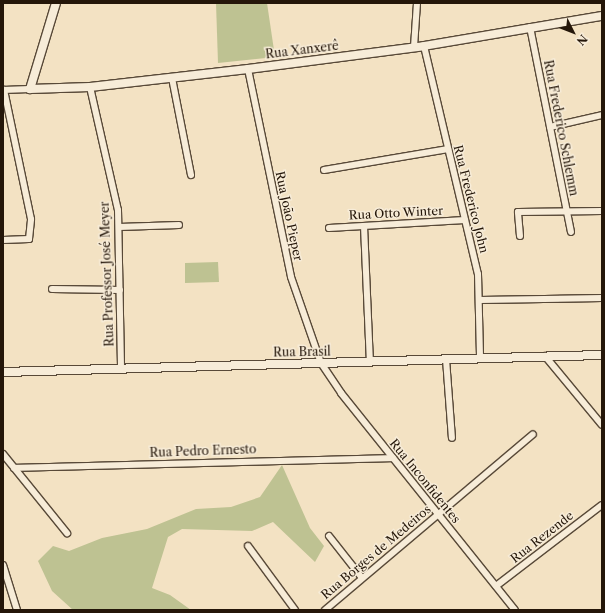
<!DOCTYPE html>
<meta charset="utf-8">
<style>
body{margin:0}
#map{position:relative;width:605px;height:613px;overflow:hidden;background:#f3e2c3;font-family:"Libre Caslon Text",serif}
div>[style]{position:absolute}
.green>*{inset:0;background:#bec292}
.roads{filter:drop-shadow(1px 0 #584938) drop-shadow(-1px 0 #584938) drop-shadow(0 1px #584938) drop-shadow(0 -1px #584938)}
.street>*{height:6px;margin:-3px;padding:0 3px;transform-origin:3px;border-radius:3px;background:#f7ecd8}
.secondary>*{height:8px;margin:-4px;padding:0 4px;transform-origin:4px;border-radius:4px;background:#f7ecd8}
span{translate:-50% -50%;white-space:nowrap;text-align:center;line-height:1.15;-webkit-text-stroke:3px #f7ecd8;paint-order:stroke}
.street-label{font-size:12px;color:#241609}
.frame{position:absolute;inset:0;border:4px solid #241609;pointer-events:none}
.north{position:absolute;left:553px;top:12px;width:40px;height:40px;-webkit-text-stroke:3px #f7ecd8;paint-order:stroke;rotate:132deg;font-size:11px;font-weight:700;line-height:16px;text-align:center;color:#241609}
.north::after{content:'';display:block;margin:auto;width:14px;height:18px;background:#241609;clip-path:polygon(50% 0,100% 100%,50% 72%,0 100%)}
</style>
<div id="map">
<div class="green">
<div style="clip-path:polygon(216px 3px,267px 3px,275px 57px,218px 63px)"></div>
<div style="clip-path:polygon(218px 262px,219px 282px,185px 283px,185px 263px)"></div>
<div style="clip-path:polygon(282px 465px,310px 528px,324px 546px,315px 562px,273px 522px,252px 531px,182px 529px,168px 537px,152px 588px,170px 595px,191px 610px,73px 610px,52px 591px,38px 561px,53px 546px,69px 551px,102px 538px,147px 529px,196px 509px,231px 507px,260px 497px)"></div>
</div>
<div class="roads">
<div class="street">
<div style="left:530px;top:27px;width:209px;rotate:78.7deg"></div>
<div style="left:424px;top:46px;width:234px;rotate:76.7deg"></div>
<div style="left:478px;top:274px;width:84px;rotate:88.6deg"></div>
<div style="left:414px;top:47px;width:44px;rotate:-86.1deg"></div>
<div style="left:248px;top:69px;width:212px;rotate:78.3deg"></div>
<div style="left:291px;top:277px;width:91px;rotate:70.8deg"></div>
<div style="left:321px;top:363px;width:36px;rotate:56deg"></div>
<div style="left:341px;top:393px;width:278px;rotate:51.3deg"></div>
<div style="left:172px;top:78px;width:99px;rotate:78.9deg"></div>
<div style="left:90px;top:87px;width:126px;rotate:77.2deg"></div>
<div style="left:118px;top:210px;width:158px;rotate:88.9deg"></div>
<div style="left:3px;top:90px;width:27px;rotate:-2deg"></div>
<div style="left:550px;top:127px;width:53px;rotate:-13deg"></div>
<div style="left:324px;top:170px;width:126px;rotate:-9.6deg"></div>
<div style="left:364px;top:226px;width:136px;rotate:87.5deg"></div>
<div style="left:119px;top:227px;width:60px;rotate:-1.9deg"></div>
<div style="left:329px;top:228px;width:136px;rotate:-3.4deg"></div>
<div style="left:520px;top:236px;width:24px;rotate:-95deg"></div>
<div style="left:518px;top:212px;width:84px;rotate:-0.7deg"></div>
<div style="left:3px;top:240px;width:26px;rotate:-2deg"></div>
<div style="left:29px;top:239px;width:20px;rotate:-84deg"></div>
<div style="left:31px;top:219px;width:132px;rotate:-101.8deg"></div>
<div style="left:52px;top:289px;width:68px;rotate:0.8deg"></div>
<div style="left:480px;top:300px;width:122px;rotate:-0.9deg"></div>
<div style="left:545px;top:356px;width:89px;rotate:50.4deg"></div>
<div style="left:446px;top:359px;width:79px;rotate:85.7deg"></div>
<div style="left:3px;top:454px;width:102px;rotate:51deg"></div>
<div style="left:14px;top:468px;width:379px;rotate:-1.5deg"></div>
<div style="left:329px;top:536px;width:53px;rotate:51.8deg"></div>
<div style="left:248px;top:546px;width:79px;rotate:53.7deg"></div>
<div style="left:3px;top:565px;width:47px;rotate:72.7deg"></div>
<div style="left:496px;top:586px;width:133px;rotate:-37.4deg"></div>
<div style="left:325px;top:610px;width:272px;rotate:-40.2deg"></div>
</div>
<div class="secondary">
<div style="left:56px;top:3px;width:90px;rotate:106.8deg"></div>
<div style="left:30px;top:89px;width:60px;rotate:-1.9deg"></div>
<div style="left:90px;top:87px;width:159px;rotate:-6.5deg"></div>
<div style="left:248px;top:69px;width:177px;rotate:-7.4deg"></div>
<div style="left:424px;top:46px;width:181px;rotate:-9.6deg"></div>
<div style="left:3px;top:372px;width:599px;rotate:-1.63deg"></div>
</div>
</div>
<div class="street-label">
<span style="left:302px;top:50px;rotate:-7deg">Rua Xanxerê</span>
<span style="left:561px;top:128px;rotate:79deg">Rua Frederico Schlemm</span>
<span style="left:471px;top:199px;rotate:76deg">Rua Frederico John</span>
<span style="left:396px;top:213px;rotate:-3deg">Rua Otto Winter</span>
<span style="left:289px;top:216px;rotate:78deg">Rua João Pieper</span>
<span style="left:107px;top:274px;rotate:-92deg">Rua Professor José Meyer</span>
<span style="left:302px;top:352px;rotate:-1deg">Rua Brasil</span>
<span style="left:203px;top:451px;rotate:-2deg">Rua Pedro Ernesto</span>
<span style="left:425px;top:481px;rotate:51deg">Rua Inconfidentes</span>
<span style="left:542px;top:537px;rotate:-38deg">Rua Rezende</span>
<span style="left:376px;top:552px;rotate:-40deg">Rua Borges de Medeiros</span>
</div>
<div class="frame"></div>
<div class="north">N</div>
</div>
